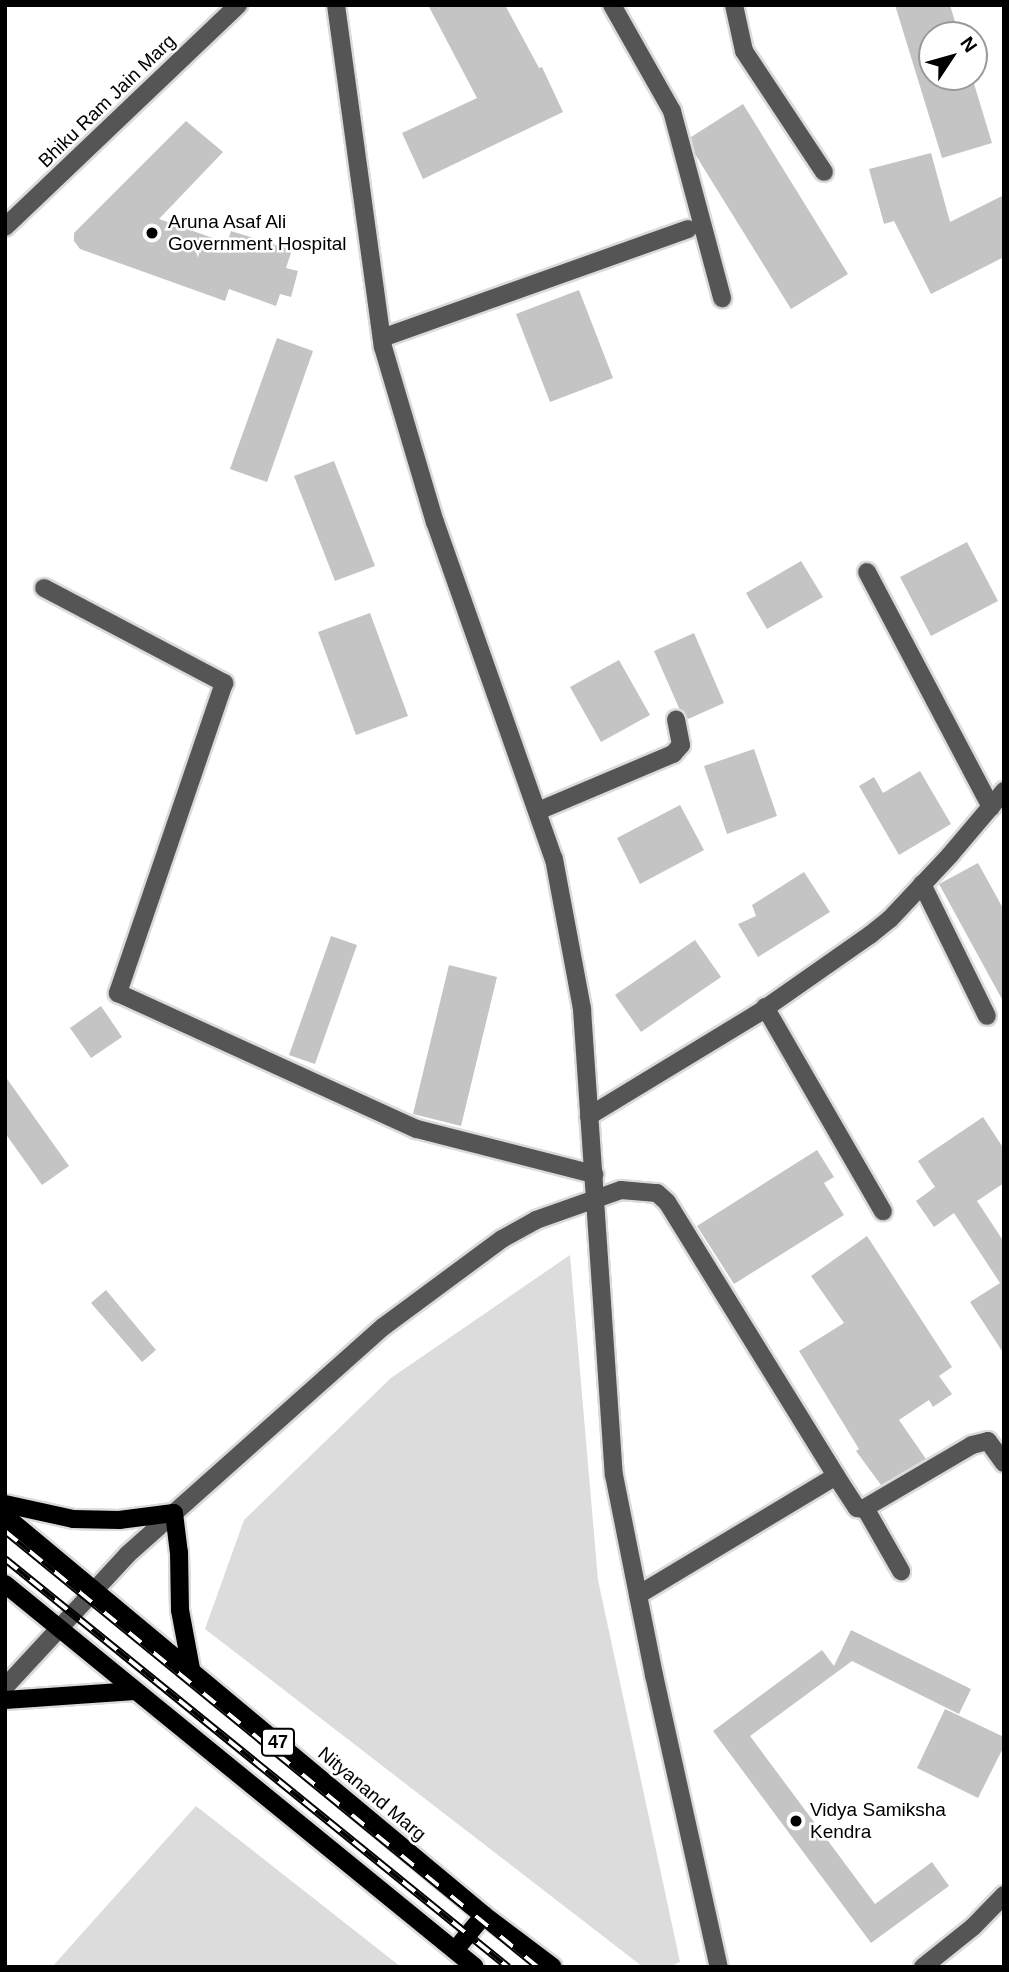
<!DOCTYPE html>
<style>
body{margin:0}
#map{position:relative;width:1009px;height:1972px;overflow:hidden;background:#fff;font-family:Helvetica,sans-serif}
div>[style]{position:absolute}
.green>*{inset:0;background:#dcdcdc}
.building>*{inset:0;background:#c4c4c4}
.roads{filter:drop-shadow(2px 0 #dbdbdb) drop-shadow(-2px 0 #dbdbdb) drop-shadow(0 2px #dbdbdb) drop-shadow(0 -2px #dbdbdb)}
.minor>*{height:18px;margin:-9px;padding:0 9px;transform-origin:9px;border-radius:9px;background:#555}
.major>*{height:18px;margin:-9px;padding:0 9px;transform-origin:9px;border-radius:9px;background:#000}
.rail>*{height:8px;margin-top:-4px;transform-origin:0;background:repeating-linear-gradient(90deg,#fff 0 16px,#000 0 32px);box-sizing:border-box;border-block:2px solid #000}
.dots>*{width:19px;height:19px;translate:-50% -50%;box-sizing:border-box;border:4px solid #fff;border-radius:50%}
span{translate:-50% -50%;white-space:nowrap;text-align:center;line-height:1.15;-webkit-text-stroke:5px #fff;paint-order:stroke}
.shield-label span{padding:2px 5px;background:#fff;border:2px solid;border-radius:5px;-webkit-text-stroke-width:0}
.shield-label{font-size:18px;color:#000;font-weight:700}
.street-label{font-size:19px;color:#000}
.poi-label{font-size:19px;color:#000}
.left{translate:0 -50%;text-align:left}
.frame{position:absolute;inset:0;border:7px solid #000;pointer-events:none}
.north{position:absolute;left:918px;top:21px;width:70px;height:70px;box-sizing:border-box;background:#fff;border:2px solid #999;border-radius:50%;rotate:54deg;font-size:19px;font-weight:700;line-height:28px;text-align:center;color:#000}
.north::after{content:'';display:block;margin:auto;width:24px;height:32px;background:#000;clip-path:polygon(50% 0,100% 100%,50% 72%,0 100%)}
</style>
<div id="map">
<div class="green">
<div style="clip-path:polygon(570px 1255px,598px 1580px,680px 1962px,669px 1967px,643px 1967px,205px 1629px,244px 1520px,391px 1378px)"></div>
<div style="clip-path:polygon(196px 1806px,401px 1967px,52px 1967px)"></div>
</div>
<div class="building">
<div style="clip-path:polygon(428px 5px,505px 5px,539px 68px,542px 67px,563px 112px,423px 179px,402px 133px,477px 98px)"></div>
<div style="clip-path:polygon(895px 5px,950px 5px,959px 35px,932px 35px,932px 77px,972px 77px,992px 143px,942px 158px)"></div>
<div style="clip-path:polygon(743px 104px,848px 274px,791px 309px,695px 154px,691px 137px)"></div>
<div style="clip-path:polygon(186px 121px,223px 152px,159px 219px,227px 243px,231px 231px,292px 250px,286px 268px,298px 271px,291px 297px,280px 294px,276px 306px,229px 289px,225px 301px,80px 249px,74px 241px,74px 233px)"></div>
<div style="clip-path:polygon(931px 153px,950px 222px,1004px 195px,1004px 257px,931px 294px,894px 221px,884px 224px,869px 169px)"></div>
<div style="clip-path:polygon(579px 290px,613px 378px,550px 402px,516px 314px)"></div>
<div style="clip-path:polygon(277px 338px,313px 351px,267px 482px,230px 469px)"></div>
<div style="clip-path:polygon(334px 461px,375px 566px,335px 581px,294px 476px)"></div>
<div style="clip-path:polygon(967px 542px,998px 601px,931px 636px,900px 577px)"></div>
<div style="clip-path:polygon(801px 561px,823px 597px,767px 629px,746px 593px)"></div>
<div style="clip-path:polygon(370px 613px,408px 716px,356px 735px,318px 632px)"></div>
<div style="clip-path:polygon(694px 633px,724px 703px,688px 719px,679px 708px,654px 651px)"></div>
<div style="clip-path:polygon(619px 660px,650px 715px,601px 742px,570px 687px)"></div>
<div style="clip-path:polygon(754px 749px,777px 816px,727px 834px,704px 766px)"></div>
<div style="clip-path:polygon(920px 771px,951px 824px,899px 855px,859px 786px,874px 777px,883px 793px)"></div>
<div style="clip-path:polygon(680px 805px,704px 850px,640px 884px,617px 838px)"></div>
<div style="clip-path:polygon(978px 863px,1004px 910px,1004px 1003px,939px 884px)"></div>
<div style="clip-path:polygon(804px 872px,830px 912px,758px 957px,738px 924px,756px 916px,752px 905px)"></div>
<div style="clip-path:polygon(331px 936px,357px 945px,315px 1064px,289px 1055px)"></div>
<div style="clip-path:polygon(695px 940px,721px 977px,641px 1032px,615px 995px)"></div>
<div style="clip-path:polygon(449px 965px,497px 977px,461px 1126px,413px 1114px)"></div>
<div style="clip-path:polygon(101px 1006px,122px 1037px,91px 1058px,70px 1028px)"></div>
<div style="clip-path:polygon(5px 1076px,69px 1166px,42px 1185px,5px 1133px)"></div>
<div style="clip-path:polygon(983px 1117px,1004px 1149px,1004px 1183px,977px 1201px,1004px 1242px,1004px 1354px,970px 1302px,1000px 1283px,954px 1213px,934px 1227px,916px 1201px,935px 1187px,918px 1161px)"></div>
<div style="clip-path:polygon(817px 1150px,834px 1177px,824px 1183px,844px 1215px,734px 1284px,697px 1226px)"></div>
<div style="clip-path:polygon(867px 1236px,952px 1367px,939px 1376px,952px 1394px,933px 1407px,929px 1400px,899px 1420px,926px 1459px,881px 1485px,856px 1451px,859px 1449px,799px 1351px,844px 1323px,811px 1276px)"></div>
<div style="clip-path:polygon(106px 1290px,156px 1350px,142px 1362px,91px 1303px)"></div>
<div style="clip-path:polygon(851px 1630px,971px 1689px,959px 1714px,852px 1661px,750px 1736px,875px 1904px,932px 1862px,949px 1886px,871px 1943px,713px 1731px,822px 1650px,834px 1666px)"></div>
<div style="clip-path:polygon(945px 1709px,1004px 1737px,1004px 1746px,978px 1798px,917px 1768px)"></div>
</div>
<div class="roads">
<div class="minor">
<div style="left:336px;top:5px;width:345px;rotate:82.2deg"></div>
<div style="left:383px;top:347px;width:183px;rotate:73.5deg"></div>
<div style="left:435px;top:522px;width:357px;rotate:70.6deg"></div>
<div style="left:554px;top:859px;width:153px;rotate:79.4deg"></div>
<div style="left:582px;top:1009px;width:467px;rotate:86.1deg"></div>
<div style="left:614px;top:1475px;width:204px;rotate:78.7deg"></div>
<div style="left:654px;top:1675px;width:299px;rotate:77.5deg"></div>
<div style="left:612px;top:5px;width:122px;rotate:60.5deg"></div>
<div style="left:672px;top:111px;width:194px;rotate:75deg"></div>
<div style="left:734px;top:5px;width:47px;rotate:77.7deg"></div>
<div style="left:744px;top:51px;width:145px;rotate:56.5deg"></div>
<div style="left:5px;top:227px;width:322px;rotate:-43.6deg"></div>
<div style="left:382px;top:338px;width:325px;rotate:-19.6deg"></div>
<div style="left:867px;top:572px;width:266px;rotate:62.2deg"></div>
<div style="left:44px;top:588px;width:204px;rotate:27.8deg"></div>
<div style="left:224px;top:683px;width:328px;rotate:108.9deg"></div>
<div style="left:118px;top:993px;width:328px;rotate:24.5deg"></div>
<div style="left:417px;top:1129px;width:183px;rotate:14.3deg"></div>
<div style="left:538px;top:811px;width:147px;rotate:-22.9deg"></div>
<div style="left:673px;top:754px;width:12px;rotate:-48deg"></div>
<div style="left:681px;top:745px;width:26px;rotate:-101deg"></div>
<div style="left:922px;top:884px;width:147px;rotate:63.8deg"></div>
<div style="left:765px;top:1007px;width:236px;rotate:60deg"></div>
<div style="left:589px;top:1116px;width:197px;rotate:-31.3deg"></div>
<div style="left:757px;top:1014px;width:138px;rotate:-35deg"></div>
<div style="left:870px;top:935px;width:26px;rotate:-39deg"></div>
<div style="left:890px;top:919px;width:88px;rotate:-46.8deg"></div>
<div style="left:950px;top:855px;width:84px;rotate:-49.8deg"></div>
<div style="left:836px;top:1476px;width:38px;rotate:57deg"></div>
<div style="left:857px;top:1508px;width:6px;rotate:9deg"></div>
<div style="left:863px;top:1509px;width:126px;rotate:-30.4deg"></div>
<div style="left:972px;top:1445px;width:16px;rotate:-14deg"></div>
<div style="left:988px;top:1441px;width:27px;rotate:54deg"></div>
<div style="left:865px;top:1508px;width:73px;rotate:60.3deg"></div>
<div style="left:5px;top:1687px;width:181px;rotate:-47.2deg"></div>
<div style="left:128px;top:1554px;width:341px;rotate:-41.7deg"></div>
<div style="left:383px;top:1327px;width:148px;rotate:-36.5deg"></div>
<div style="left:502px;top:1239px;width:39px;rotate:-29deg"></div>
<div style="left:536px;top:1220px;width:90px;rotate:-19.4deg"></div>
<div style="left:621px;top:1190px;width:36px;rotate:5deg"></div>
<div style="left:657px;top:1193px;width:13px;rotate:42deg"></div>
<div style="left:667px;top:1202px;width:322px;rotate:58.3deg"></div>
<div style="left:836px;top:1476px;width:231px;rotate:149deg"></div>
<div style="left:923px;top:1967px;width:64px;rotate:-38.7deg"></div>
<div style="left:973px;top:1927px;width:45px;rotate:-45.9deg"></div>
</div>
<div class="major">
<div style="left:5px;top:1504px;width:70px;rotate:12.4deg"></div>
<div style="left:73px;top:1519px;width:46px;rotate:1.2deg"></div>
<div style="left:119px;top:1520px;width:55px;rotate:-7.3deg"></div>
<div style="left:174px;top:1513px;width:39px;rotate:83deg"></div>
<div style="left:179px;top:1552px;width:58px;rotate:89deg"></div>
<div style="left:180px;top:1610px;width:60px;rotate:79.4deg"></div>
<div style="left:5px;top:1516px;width:623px;rotate:39.79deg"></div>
<div style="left:484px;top:1915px;width:86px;rotate:37deg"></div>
<div style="left:5px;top:1584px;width:606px;rotate:39.18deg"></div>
<div style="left:5px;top:1700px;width:130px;rotate:-4deg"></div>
<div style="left:456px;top:1949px;width:44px;rotate:-50.5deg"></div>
</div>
</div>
<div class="rail">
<div style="left:5px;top:1531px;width:689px;rotate:39.28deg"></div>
<div style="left:5px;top:1559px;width:648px;rotate:39.05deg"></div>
</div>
<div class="dots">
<div style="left:152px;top:233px;background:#000"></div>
<div style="left:796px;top:1821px;background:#000"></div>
</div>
<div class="shield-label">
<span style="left:278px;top:1742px">47</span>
</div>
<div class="street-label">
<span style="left:107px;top:101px;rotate:-44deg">Bhiku Ram Jain Marg</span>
<span style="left:372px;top:1794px;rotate:40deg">Nityanand Marg</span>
</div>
<div class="poi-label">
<span class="left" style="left:168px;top:233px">Aruna Asaf Ali<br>Government Hospital</span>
<span class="left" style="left:810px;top:1821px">Vidya Samiksha<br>Kendra</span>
</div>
<div class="frame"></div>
<div class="north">N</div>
</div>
